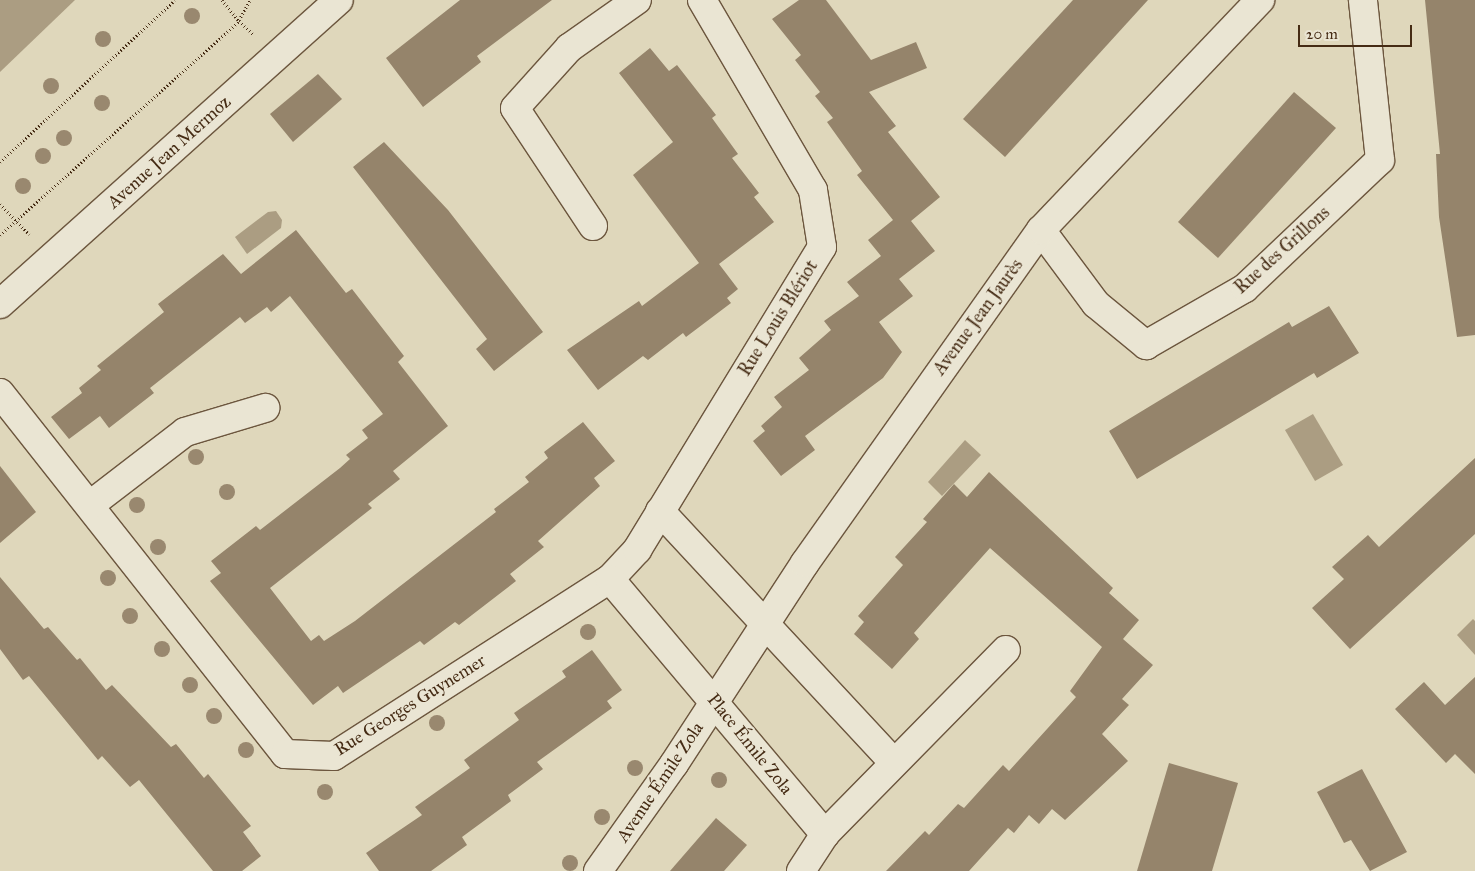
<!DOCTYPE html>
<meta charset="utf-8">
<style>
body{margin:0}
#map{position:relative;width:1475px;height:871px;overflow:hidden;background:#dfd7bb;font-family:"IM FELL Great Primer",serif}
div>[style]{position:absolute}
.water>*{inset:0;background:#ab9d82}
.building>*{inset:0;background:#95846b}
.path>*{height:3px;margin-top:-1.5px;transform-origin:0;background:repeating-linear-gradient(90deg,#452b14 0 1px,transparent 0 3.5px)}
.roads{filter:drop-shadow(1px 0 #6c563e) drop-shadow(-1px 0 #6c563e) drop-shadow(0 1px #6c563e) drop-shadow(0 -1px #6c563e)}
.minor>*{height:28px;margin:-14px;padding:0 14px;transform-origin:14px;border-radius:14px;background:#eae5d3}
.trees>*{width:16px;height:16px;margin:-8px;border-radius:50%;background:#99886f}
span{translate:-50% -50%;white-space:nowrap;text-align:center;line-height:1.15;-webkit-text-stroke:4px #eae5d3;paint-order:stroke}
.street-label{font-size:18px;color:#452b14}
.scale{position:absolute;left:1298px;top:25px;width:114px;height:22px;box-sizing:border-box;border:2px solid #452b14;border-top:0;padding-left:6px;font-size:15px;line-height:18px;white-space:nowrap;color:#452b14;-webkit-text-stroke:4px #eae5d3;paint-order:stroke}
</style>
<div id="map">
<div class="water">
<div style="clip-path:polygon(0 0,75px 0,0 72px)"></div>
<div style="clip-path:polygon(276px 211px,282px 220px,281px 228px,247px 254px,235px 237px,268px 212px)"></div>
<div style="clip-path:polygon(1313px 414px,1343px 465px,1315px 481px,1285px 430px)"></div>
<div style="clip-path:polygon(965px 440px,981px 455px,942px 496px,928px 482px)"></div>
<div style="clip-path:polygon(1473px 619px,1475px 621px,1475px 655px,1457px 635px)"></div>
</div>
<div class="building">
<div style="clip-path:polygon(460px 0,552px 0,477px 56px,481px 62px,423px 107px,386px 58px)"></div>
<div style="clip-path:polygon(799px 0,826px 0,871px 60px,916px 42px,927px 68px,869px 92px,896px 126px,888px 132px,940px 197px,911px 221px,935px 251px,899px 279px,913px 296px,879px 322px,902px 352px,883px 378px,805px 436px,815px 450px,781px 476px,753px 441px,765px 431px,761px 426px,782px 407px,774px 397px,809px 370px,799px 358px,831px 330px,824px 321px,859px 296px,847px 282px,881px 256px,868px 240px,893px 220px,857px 175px,862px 171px,827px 122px,833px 118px,815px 96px,820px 92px,795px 60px,801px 55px,772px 19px)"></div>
<div style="clip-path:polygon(1073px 0,1148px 0,1005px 157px,963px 119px)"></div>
<div style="clip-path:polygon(1425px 0,1475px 0,1475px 335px,1457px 337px,1439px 217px,1436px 154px,1440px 154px)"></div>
<div style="clip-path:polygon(650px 48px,669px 71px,677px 65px,716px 115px,712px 118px,738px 154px,732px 158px,759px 193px,754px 197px,774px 222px,719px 264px,738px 289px,727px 298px,731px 303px,686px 337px,683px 333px,648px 360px,643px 356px,598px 390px,567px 350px,639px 301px,642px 306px,699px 263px,633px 175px,673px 142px,619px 73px)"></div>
<div style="clip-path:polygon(318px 74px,342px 99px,293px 142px,270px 114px)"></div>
<div style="clip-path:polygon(1294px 92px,1336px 128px,1218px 258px,1178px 222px)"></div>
<div style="clip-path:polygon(384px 142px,448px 210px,543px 332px,494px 371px,476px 349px,487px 339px,353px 167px)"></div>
<div style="clip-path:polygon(296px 230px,346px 293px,352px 289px,404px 356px,398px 362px,448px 426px,393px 471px,400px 479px,368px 504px,372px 508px,270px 588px,311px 641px,319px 635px,324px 641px,355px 621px,496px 512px,494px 509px,529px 482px,525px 477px,548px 458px,544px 452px,583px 422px,615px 461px,594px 478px,600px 486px,538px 541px,544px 547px,510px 574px,516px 581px,459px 625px,455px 622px,424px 645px,420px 641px,343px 693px,338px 686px,313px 705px,210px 581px,221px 573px,211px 561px,256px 526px,260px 530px,340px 468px,350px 459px,346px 455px,368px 438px,362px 430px,383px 414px,290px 296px,271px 312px,267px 307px,245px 323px,240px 317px,150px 388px,154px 393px,109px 428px,100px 416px,69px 439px,51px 417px,82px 393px,79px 388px,101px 370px,97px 366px,164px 312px,158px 304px,223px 254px,241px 274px)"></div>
<div style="clip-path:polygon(1329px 306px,1359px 353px,1317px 378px,1314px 373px,1137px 479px,1109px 431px,1289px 322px,1292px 327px)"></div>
<div style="clip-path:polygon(1475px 458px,1475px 534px,1350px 649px,1312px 608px,1344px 579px,1332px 567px,1368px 535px,1379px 547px)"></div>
<div style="clip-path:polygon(0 466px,36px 512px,0 543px)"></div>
<div style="clip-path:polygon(989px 472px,1113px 588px,1109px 593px,1139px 620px,1123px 639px,1153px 665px,1122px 699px,1129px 705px,1102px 734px,1128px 761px,1065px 820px,1052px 809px,1039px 824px,1029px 815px,1014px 833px,1008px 828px,969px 871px,886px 871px,925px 831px,929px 835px,958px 804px,964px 808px,1003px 765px,1009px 771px,1076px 697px,1070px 691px,1102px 647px,990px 548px,914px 633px,919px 639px,892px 669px,854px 634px,864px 622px,858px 616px,903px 565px,895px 557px,927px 522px,923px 519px,954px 484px,967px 497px)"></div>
<div style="clip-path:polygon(0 577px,44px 629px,48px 627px,77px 660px,80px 658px,106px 690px,112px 685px,171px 747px,176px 744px,204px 778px,208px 774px,251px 826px,243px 832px,261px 856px,242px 871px,213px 871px,139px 780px,130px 787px,102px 756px,98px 760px,29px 676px,23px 680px,0 649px)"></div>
<div style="clip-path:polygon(592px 650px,622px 690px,607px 701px,612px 708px,537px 762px,543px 769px,508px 795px,511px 801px,462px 837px,467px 845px,431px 871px,379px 871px,366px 853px,422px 815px,415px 807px,470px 768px,464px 760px,519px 720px,514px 713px,566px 677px,562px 671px)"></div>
<div style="clip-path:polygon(1475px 677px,1475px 774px,1455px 754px,1446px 763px,1395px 709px,1424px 682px,1445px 705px)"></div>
<div style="clip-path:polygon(1169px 763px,1238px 783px,1212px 871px,1137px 871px)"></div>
<div style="clip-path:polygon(1362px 769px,1407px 852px,1370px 871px,1351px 840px,1344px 843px,1317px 792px)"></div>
<div style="clip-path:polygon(716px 818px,747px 845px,724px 871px,670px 871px)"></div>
</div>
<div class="path">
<div style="left:222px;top:0;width:27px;rotate:51deg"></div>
<div style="left:239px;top:20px;width:23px;rotate:-61deg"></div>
<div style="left:0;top:162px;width:238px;rotate:-42.8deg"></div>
<div style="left:0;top:204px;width:42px;rotate:46deg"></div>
<div style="left:0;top:235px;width:321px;rotate:-41.8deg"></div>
<div style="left:239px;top:21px;width:19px;rotate:43deg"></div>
</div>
<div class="roads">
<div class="minor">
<div style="left:593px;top:226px;width:141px;rotate:-123.5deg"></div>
<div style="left:515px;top:108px;width:81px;rotate:-48deg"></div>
<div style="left:569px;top:48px;width:83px;rotate:-35.2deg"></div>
<div style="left:1041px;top:230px;width:92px;rotate:53.4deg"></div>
<div style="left:1096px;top:304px;width:65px;rotate:39.4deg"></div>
<div style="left:1146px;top:345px;width:114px;rotate:-29.9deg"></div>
<div style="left:1245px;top:288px;width:186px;rotate:-43.5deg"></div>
<div style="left:1380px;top:160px;width:161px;rotate:-96.1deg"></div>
<div style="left:0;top:304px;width:455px;rotate:-41.9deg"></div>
<div style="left:0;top:393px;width:460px;rotate:51.7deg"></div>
<div style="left:285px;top:754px;width:49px;rotate:2.3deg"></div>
<div style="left:334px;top:756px;width:328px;rotate:-32.7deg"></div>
<div style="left:610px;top:579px;width:40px;rotate:-47deg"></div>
<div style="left:637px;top:550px;width:355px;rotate:-58.6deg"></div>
<div style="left:822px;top:247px;width:58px;rotate:-99deg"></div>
<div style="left:813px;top:190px;width:220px;rotate:-120.3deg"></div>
<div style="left:90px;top:505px;width:120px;rotate:-37.5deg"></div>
<div style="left:185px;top:432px;width:84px;rotate:-16.7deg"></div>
<div style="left:660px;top:511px;width:342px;rotate:47.1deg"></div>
<div style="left:610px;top:579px;width:334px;rotate:49.9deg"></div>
<div style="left:598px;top:871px;width:131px;rotate:-54.6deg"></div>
<div style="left:674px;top:764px;width:240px;rotate:-56.9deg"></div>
<div style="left:805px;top:563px;width:408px;rotate:-54.7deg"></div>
<div style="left:1041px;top:230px;width:318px;rotate:-46.4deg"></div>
<div style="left:801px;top:871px;width:44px;rotate:-57deg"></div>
<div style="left:825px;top:834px;width:258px;rotate:-45.5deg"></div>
</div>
</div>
<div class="trees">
<div style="left:192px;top:16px"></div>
<div style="left:103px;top:39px"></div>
<div style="left:51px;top:86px"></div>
<div style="left:102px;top:103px"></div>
<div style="left:64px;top:138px"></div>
<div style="left:43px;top:156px"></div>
<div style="left:23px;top:186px"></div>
<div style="left:196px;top:457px"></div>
<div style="left:227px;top:492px"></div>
<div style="left:137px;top:505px"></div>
<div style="left:158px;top:547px"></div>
<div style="left:108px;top:578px"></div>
<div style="left:130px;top:616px"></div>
<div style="left:588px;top:632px"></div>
<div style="left:162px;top:649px"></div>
<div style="left:190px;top:685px"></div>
<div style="left:214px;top:716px"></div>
<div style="left:437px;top:723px"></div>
<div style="left:246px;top:750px"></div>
<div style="left:635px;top:768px"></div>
<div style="left:719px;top:780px"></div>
<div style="left:325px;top:792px"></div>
<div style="left:602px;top:817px"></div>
<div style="left:570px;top:863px"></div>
</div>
<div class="street-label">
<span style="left:169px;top:152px;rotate:-42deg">Avenue Jean Mermoz</span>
<span style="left:1282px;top:250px;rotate:-42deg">Rue des Grillons</span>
<span style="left:978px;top:317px;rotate:-54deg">Avenue Jean Jaurès</span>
<span style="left:778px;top:318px;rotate:-58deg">Rue Louis Blériot</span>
<span style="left:410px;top:705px;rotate:-32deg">Rue Georges Guynemer</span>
<span style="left:750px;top:744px;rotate:51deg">Place Émile Zola</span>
<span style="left:660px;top:782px;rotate:-56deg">Avenue Émile Zola</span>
</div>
<div class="scale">20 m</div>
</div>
